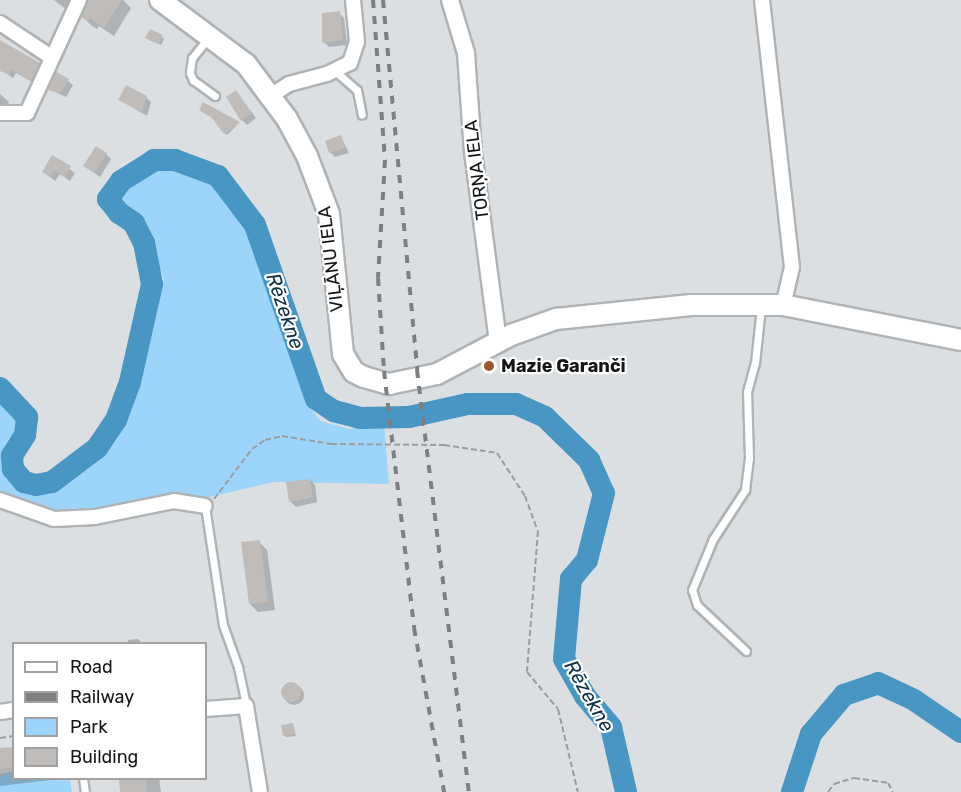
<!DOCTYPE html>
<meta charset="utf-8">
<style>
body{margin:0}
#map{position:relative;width:961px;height:792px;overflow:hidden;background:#dbdfe1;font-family:Rubik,sans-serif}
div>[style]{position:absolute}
.green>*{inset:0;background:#9cd5f9}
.shadow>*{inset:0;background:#0003}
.round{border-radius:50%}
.river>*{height:22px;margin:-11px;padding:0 11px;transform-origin:11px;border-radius:11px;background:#4796c4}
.building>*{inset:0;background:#bfbcba}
.path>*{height:2px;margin-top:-1px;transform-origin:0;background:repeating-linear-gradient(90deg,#9a9d9f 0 6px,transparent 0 9px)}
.roads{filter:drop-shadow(2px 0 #afb3b5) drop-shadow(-2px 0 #afb3b5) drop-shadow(0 2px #afb3b5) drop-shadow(0 -2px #afb3b5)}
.service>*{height:7px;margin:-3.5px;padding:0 3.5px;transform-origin:3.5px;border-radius:3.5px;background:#fff}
.minor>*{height:14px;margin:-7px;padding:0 7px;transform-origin:7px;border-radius:7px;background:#fff}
.tertiary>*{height:16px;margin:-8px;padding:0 8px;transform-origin:8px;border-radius:8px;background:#fff}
.secondary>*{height:20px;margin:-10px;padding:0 10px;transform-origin:10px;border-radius:10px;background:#fff}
.rail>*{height:4px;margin-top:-2px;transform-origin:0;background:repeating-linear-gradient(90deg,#7d7f81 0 8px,transparent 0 16px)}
.dots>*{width:16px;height:16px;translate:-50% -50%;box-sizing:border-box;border:3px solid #fff;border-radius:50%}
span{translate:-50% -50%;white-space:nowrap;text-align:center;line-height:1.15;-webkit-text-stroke:4.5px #fff;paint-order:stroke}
.street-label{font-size:18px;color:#141516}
.poi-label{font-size:18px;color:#141516;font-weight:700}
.left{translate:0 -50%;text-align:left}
.water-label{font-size:20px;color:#0d3144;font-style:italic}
.legend{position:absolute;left:12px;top:642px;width:195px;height:138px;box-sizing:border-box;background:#fff;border:2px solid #a1a1a2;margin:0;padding:8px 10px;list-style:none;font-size:18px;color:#141516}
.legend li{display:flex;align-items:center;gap:12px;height:30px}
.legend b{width:30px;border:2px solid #a1a1a2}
</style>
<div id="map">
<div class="green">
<div style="clip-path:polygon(175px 160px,231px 190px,255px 225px,307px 404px,321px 421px,349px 429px,384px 424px,389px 484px,274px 482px,183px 503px,54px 519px,0 498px,0 388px,27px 417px,5px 456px,18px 491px,50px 491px,117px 439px,152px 335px,164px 278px,139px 218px,134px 223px,108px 199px)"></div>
<div style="clip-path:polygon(13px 772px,14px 778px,70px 779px,72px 792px,0 792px,0 774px)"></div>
</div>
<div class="shadow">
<div style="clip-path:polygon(54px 0,123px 0,131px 8px,114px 36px,99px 26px,97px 29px,92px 26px,83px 17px,89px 1px,70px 12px)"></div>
<div style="clip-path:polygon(339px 13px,344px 18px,347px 45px,329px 47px,324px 42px)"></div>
<div style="clip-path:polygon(150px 31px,164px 39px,161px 45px,149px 40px)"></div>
<div style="clip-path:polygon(0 42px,44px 68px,36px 84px,16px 73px,13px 78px,0 69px)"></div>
<div style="clip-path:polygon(68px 81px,73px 85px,66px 97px,49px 89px)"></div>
<div style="clip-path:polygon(0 94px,9px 102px,6px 108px,0 105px)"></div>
<div style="clip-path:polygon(146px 97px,151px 102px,147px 116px,120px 100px)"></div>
<div style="clip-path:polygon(240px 97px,256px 118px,247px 125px,242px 120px)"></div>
<div style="clip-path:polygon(239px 123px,227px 135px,225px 133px)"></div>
<div style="clip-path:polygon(341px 137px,349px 153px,335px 157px,330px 152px)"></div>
<div style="clip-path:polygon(106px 154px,111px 159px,100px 177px,85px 166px)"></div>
<div style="clip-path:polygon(53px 157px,75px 173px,70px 181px,60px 174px,55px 181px,44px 172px)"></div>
<div style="clip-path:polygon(310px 480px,315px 485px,317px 502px,296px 507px,291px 502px,288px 484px)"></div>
<div style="clip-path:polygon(259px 542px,267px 550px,275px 610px,258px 612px,250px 604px)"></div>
<div style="clip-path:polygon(138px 639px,143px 644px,128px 644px,128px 640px)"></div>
<div class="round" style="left:284px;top:685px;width:20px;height:20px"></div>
<div style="clip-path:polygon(293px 725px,296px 736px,286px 737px,284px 735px)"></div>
<div style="clip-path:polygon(14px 748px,14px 778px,67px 778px,0 786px,0 750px)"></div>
<div style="clip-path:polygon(120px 778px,159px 778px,161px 792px,122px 792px)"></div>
</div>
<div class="river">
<div style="left:0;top:388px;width:40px;rotate:47deg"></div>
<div style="left:27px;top:417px;width:18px;rotate:96deg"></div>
<div style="left:25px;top:435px;width:25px;rotate:122deg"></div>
<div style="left:12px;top:456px;width:13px;rotate:86deg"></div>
<div style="left:13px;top:469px;width:17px;rotate:50deg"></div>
<div style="left:24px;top:482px;width:12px;rotate:14deg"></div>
<div style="left:36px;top:485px;width:16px;rotate:-11deg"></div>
<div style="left:52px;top:482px;width:56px;rotate:-37.1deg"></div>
<div style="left:97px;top:448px;width:34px;rotate:-56deg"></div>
<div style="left:116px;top:420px;width:40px;rotate:-69.8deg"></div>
<div style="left:130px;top:382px;width:100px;rotate:-77.3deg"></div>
<div style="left:152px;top:284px;width:42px;rotate:-101deg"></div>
<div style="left:144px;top:243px;width:22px;rotate:-117deg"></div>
<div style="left:134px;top:223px;width:18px;rotate:-146deg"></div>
<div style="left:119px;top:213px;width:18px;rotate:-128deg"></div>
<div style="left:108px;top:199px;width:22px;rotate:-54deg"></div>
<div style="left:121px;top:181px;width:39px;rotate:-32deg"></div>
<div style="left:154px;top:160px;width:21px"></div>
<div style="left:175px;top:160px;width:46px;rotate:20.4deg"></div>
<div style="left:218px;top:176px;width:61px;rotate:52.9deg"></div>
<div style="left:255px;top:225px;width:184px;rotate:70.7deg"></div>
<div style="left:316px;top:399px;width:22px;rotate:34deg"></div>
<div style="left:334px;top:411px;width:27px;rotate:15deg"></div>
<div style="left:360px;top:418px;width:49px;rotate:-1.2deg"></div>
<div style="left:409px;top:417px;width:60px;rotate:-12.4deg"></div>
<div style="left:468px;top:404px;width:48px"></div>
<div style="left:516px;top:404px;width:32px;rotate:24deg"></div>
<div style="left:545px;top:417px;width:62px;rotate:44.3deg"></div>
<div style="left:589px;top:460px;width:36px;rotate:66deg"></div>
<div style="left:604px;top:493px;width:69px;rotate:104.2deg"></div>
<div style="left:587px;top:560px;width:25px;rotate:130deg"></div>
<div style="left:571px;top:579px;width:80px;rotate:95deg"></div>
<div style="left:564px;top:659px;width:43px;rotate:60.4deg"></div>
<div style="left:585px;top:696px;width:40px;rotate:50deg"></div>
<div style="left:611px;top:727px;width:67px;rotate:77deg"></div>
<div style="left:792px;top:792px;width:61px;rotate:-71.9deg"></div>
<div style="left:811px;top:734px;width:51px;rotate:-49.8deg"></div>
<div style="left:844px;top:695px;width:36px;rotate:-19deg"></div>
<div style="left:878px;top:683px;width:40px;rotate:25deg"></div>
<div style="left:914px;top:700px;width:57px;rotate:34.2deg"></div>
</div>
<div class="building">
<div style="clip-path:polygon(88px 0,122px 0,104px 28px,90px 18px,88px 21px,81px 17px)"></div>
<div style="clip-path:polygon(340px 11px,343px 40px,322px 43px,322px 13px)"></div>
<div style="clip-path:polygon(150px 29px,163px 35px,159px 44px,145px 38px)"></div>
<div style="clip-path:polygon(0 40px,40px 63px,32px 81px,11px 70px,9px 75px,0 71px)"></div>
<div style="clip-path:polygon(56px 72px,69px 79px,60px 93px,48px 90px)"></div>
<div style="clip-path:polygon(126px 85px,147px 96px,142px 112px,118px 100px)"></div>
<div style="clip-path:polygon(236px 90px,252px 113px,241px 121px,226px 97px)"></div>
<div style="clip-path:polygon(203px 102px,240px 122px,224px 134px,212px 118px,199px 110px)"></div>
<div style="clip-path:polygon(341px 135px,345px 148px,329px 153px,325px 141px)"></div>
<div style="clip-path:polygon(96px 146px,107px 153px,94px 173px,83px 166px)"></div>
<div style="clip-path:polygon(52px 155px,71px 166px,65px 177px,54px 170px,50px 177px,42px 172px)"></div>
<div style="clip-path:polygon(310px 479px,313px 497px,289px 502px,286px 482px)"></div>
<div style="clip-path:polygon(260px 540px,268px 602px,249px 604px,241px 542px)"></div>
<div class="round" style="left:281px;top:682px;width:20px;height:20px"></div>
<div style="clip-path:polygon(293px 723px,295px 734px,283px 736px,281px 725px)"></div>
<div style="clip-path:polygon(14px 747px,14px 767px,0 769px,0 748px)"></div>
<div style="clip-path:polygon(119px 778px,146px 778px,147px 792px,120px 792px)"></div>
</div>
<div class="path">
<div style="left:214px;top:499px;width:63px;rotate:-52.8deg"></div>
<div style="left:252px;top:449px;width:16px;rotate:-35deg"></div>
<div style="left:265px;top:440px;width:17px;rotate:-13deg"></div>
<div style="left:282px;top:436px;width:50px;rotate:9.3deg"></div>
<div style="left:331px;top:444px;width:113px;rotate:0.5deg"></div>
<div style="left:444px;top:445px;width:54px;rotate:8.6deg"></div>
<div style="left:497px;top:453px;width:51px;rotate:56.9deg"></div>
<div style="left:525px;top:496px;width:37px;rotate:70deg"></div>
<div style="left:538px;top:531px;width:141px;rotate:94.5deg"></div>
<div style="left:527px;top:672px;width:48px;rotate:50deg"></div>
<div style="left:558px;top:709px;width:85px;rotate:76.5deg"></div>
<div style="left:0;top:738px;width:14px;rotate:-8deg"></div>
<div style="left:0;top:775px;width:14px;rotate:-8deg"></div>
<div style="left:828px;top:792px;width:10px;rotate:-53deg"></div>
<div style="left:834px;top:784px;width:21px;rotate:-17deg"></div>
<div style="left:854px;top:778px;width:34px;rotate:8deg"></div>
<div style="left:888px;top:783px;width:10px;rotate:61deg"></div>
</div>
<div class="roads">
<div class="service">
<div style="left:209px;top:37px;width:27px;rotate:129deg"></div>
<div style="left:192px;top:58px;width:15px;rotate:98deg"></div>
<div style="left:190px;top:73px;width:8px;rotate:67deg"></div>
<div style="left:193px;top:80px;width:27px;rotate:36deg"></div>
<div style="left:335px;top:71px;width:29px;rotate:41deg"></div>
<div style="left:357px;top:90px;width:25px;rotate:79deg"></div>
<div style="left:205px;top:506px;width:120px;rotate:81.4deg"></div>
<div style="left:223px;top:625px;width:45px;rotate:70.3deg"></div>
<div style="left:238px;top:667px;width:40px;rotate:78deg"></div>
<div style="left:746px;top:651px;width:67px;rotate:-136.8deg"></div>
<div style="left:697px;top:605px;width:16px;rotate:-108deg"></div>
<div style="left:692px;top:590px;width:55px;rotate:-67.6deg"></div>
<div style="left:713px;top:539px;width:59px;rotate:-56.9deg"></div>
<div style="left:745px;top:490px;width:32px;rotate:-83deg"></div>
<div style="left:749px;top:458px;width:66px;rotate:-91.7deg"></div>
<div style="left:747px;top:392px;width:30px;rotate:-75deg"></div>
<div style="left:755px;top:363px;width:56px;rotate:-83.9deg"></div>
<div style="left:83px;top:778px;width:14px;rotate:82deg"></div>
</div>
<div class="minor">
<div style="left:762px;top:0;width:269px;rotate:83.6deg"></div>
<div style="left:792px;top:267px;width:39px;rotate:103deg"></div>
<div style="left:0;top:23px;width:61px;rotate:33.7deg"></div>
<div style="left:272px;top:95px;width:20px;rotate:-33deg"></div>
<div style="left:289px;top:84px;width:39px;rotate:-15deg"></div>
<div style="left:327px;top:74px;width:25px;rotate:-26deg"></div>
<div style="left:350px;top:63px;width:22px;rotate:-72deg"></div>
<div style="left:357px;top:42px;width:42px;rotate:-95.4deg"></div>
<div style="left:0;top:113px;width:27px"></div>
<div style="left:27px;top:113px;width:124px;rotate:-65.3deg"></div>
<div style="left:0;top:500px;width:57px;rotate:19.4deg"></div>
<div style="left:54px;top:519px;width:41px;rotate:-2.8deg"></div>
<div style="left:95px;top:517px;width:81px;rotate:-11.4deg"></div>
<div style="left:174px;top:501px;width:31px;rotate:9deg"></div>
<div style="left:206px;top:709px;width:40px;rotate:-4.3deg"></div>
<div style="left:246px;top:706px;width:87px;rotate:80.8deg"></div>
<div style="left:0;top:712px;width:14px;rotate:-8deg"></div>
</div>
<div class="tertiary">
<div style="left:450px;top:0;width:55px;rotate:73.2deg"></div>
<div style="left:466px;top:53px;width:99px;rotate:86deg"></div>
<div style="left:473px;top:152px;width:193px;rotate:82.5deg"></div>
</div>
<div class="secondary">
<div style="left:160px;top:0;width:107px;rotate:36.7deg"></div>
<div style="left:246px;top:64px;width:69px;rotate:53.3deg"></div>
<div style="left:287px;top:119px;width:42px;rotate:61.6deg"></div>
<div style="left:307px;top:156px;width:62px;rotate:69.2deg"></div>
<div style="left:329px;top:214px;width:141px;rotate:84.3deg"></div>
<div style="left:343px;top:354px;width:21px;rotate:59deg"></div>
<div style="left:354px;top:372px;width:11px;rotate:27deg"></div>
<div style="left:364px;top:377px;width:26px;rotate:16deg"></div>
<div style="left:389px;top:384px;width:49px;rotate:-11.8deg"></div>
<div style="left:437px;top:374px;width:84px;rotate:-27.8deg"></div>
<div style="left:511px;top:335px;width:48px;rotate:-19.6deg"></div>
<div style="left:556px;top:319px;width:136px;rotate:-5.9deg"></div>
<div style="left:691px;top:305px;width:92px"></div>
<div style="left:783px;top:305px;width:181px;rotate:11.1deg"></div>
</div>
</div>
<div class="rail">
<div style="left:373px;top:0;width:160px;rotate:85.7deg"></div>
<div style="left:385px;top:160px;width:118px;rotate:93.4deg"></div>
<div style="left:378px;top:278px;width:93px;rotate:86.3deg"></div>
<div style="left:384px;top:371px;width:259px;rotate:83.3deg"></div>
<div style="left:414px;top:628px;width:167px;rotate:79.6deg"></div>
<div style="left:383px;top:0;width:372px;rotate:84.7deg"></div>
<div style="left:417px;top:370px;width:425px;rotate:83deg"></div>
</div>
<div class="dots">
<div style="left:489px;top:366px;background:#9b562b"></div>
</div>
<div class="street-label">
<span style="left:477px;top:170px;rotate:-97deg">TORŅA IELA</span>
<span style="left:331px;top:259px;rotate:-97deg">VIĻĀNU IELA</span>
</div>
<div class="poi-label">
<span class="left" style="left:501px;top:366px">Mazie Garanči</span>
</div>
<div class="water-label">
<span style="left:285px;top:311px;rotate:71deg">Rēzekne</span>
<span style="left:589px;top:696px;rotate:60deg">Rēzekne</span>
</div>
<ul class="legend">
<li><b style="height:8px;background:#fff"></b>Road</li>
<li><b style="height:8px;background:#7d7f81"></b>Railway</li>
<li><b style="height:16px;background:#9cd5f9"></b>Park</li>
<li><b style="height:16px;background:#bfbcba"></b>Building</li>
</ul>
</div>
